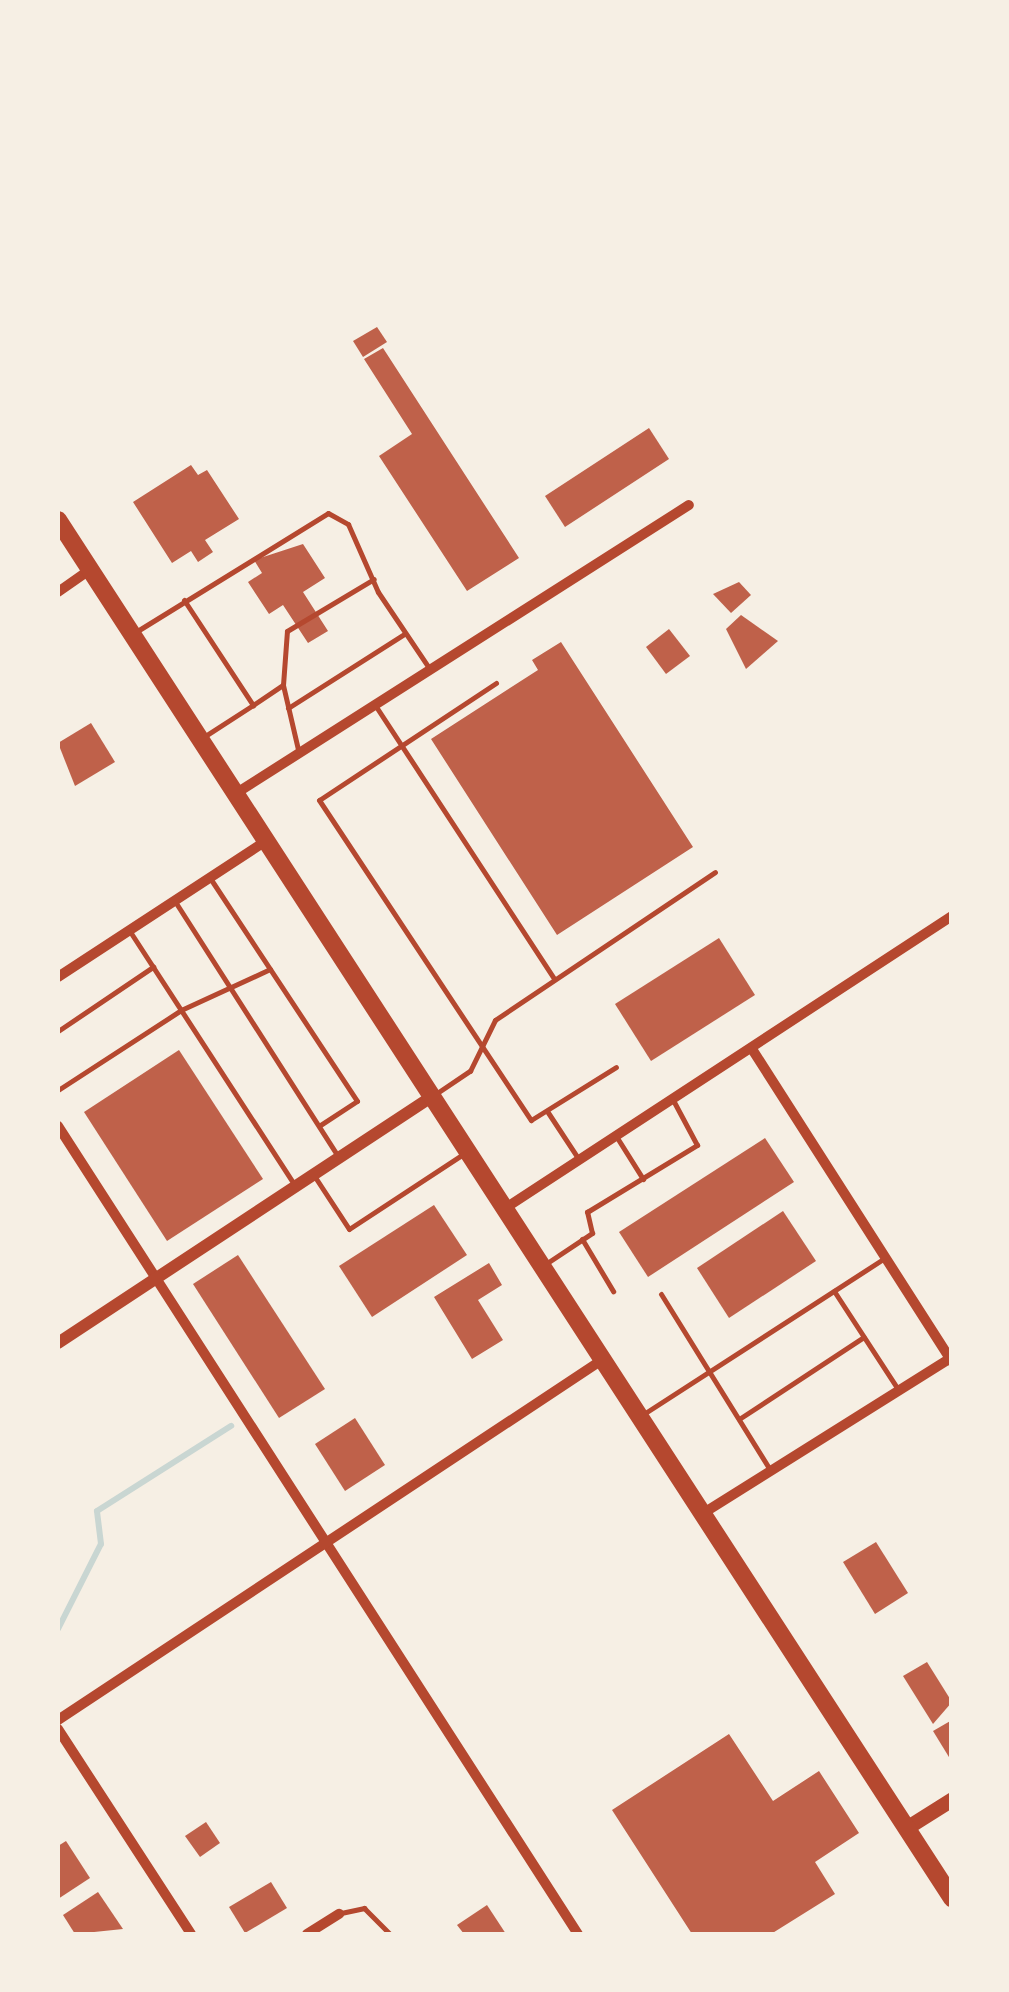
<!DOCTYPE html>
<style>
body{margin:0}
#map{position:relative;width:1009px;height:1992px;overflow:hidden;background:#f6efe4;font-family:Roboto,sans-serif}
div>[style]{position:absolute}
.stream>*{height:6px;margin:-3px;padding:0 3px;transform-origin:3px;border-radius:3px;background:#c9d6d2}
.building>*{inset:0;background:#bf614a}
.service>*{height:5px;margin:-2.5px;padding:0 2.5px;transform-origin:2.5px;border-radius:2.5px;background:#b5482f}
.minor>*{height:10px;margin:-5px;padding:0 5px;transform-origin:5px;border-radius:5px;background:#b5482f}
.tertiary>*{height:12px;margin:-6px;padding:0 6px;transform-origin:6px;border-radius:6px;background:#b5482f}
.secondary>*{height:15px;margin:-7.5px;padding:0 7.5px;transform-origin:7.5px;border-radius:7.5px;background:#b5482f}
.primary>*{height:18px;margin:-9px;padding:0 9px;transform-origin:9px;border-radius:9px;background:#b5482f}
span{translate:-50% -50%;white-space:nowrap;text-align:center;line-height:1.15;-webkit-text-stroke:10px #f6efe4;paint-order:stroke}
.frame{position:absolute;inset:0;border:60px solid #f6efe4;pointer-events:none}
</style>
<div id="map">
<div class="stream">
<div style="left:58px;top:1629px;width:95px;rotate:-63.2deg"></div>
<div style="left:101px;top:1544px;width:33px;rotate:-97deg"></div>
<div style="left:97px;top:1511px;width:159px;rotate:-32.4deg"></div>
</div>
<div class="building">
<div style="clip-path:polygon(377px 327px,387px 342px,363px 357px,353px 341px)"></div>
<div style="clip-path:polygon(383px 348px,519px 558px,467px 591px,379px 456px,412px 434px,364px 359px)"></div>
<div style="clip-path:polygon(649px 428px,669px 459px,565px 527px,545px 496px)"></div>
<div style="clip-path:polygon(191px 465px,198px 475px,207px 470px,239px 519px,205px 540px,213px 552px,198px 562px,191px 551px,172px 563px,133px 502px)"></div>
<div style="clip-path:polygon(303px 544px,325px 578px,303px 592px,328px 631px,308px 643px,283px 605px,269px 614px,248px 582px,262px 573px,254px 560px)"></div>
<div style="clip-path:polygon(739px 582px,751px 595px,731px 613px,713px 594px)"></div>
<div style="clip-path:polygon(741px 615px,778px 641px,746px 669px,726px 629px)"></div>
<div style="clip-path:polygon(669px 629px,690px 656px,666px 674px,646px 647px)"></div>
<div style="clip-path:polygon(561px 642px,693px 847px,557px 935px,431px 739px,538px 670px,532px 660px)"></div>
<div style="clip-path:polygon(91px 723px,115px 762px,75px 786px,58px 743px)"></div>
<div style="clip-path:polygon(719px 938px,755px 995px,651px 1061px,615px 1004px)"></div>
<div style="clip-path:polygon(179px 1050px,263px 1179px,167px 1241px,84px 1112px)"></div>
<div style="clip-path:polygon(765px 1138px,794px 1182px,648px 1277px,619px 1232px)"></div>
<div style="clip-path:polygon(434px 1205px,467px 1255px,372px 1317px,339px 1266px)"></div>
<div style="clip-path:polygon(783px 1211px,816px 1261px,729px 1318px,697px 1268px)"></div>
<div style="clip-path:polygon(238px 1255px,325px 1389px,279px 1418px,193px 1284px)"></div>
<div style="clip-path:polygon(489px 1263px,502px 1285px,478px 1300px,503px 1340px,472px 1359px,434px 1297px)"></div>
<div style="clip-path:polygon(355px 1418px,385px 1465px,345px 1491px,315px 1444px)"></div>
<div style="clip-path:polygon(876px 1542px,908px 1593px,875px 1614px,843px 1562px)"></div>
<div style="clip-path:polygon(927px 1662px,952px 1702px,933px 1724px,903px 1676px)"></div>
<div style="clip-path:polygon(952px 1720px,952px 1762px,933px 1731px)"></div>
<div style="clip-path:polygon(729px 1734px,773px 1801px,819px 1771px,859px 1833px,815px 1862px,835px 1894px,771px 1934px,692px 1934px,612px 1810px)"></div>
<div style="clip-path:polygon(206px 1822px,220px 1843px,200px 1857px,185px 1836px)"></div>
<div style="clip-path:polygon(66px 1841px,90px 1878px,58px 1899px,58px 1846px)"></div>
<div style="clip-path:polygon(271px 1882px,287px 1908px,245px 1933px,229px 1907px)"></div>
<div style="clip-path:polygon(98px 1892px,123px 1929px,75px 1934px,63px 1915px)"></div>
<div style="clip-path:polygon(487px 1905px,506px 1934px,464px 1934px,457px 1925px)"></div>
</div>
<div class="service">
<div style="left:184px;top:600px;width:126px;rotate:56.7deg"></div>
<div style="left:253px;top:705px;width:61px;rotate:147.1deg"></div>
<div style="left:134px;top:633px;width:228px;rotate:-31.7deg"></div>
<div style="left:328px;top:513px;width:23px;rotate:29deg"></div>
<div style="left:348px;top:524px;width:74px;rotate:66.2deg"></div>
<div style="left:378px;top:592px;width:92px;rotate:56.1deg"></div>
<div style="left:496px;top:683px;width:212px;rotate:146.5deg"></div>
<div style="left:319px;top:800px;width:384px;rotate:56.5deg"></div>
<div style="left:531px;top:1120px;width:100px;rotate:-31.9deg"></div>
<div style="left:283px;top:685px;width:54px;rotate:-85.8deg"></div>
<div style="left:287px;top:631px;width:101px;rotate:-30.9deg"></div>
<div style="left:253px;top:705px;width:36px;rotate:-34deg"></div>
<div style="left:283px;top:685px;width:71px;rotate:76.9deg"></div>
<div style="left:375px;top:705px;width:327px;rotate:56.8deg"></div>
<div style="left:288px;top:708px;width:138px;rotate:-32.5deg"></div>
<div style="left:210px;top:878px;width:267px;rotate:56.6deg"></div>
<div style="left:357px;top:1101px;width:45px;rotate:146.7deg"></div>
<div style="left:176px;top:903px;width:299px;rotate:57.4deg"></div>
<div style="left:129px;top:930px;width:303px;rotate:57deg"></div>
<div style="left:58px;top:1031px;width:115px;rotate:-34deg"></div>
<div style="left:58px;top:1090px;width:147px;rotate:-33deg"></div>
<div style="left:181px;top:1010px;width:98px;rotate:-24.7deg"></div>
<div style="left:437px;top:1093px;width:40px;rotate:-34deg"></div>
<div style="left:470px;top:1071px;width:57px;rotate:-63.9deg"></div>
<div style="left:495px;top:1020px;width:265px;rotate:-33.9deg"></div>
<div style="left:547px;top:1111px;width:56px;rotate:56.6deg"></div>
<div style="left:616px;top:1136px;width:51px;rotate:57.9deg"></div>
<div style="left:315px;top:1177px;width:62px;rotate:56.8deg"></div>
<div style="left:349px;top:1229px;width:136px;rotate:-33.3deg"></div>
<div style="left:582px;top:1239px;width:61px;rotate:59.2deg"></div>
<div style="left:544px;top:1265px;width:58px;rotate:-33.7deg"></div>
<div style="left:592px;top:1233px;width:22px;rotate:-103deg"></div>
<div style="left:587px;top:1212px;width:129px;rotate:-31.3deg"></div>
<div style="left:697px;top:1145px;width:51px;rotate:-118.1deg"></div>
<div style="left:834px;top:1291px;width:117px;rotate:56.9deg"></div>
<div style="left:661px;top:1294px;width:207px;rotate:58.2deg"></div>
<div style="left:642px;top:1415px;width:289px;rotate:-32.9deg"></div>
<div style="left:739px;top:1419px;width:149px;rotate:-33.3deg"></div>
<div style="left:341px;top:1913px;width:24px;rotate:-12deg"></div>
<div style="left:364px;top:1908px;width:37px;rotate:45deg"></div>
</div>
<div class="minor">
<div style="left:58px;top:592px;width:39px;rotate:-35deg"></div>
<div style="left:235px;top:794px;width:538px;rotate:-32.48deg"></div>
<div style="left:58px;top:977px;width:249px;rotate:-33.2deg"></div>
<div style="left:752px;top:1049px;width:371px;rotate:57.4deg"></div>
<div style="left:58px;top:1126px;width:961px;rotate:57.24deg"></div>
<div style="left:504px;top:1209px;width:535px;rotate:-33.19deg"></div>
<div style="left:702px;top:1514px;width:295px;rotate:-32.1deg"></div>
<div style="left:58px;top:1720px;width:652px;rotate:-33.5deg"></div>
<div style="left:58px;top:1729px;width:244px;rotate:57deg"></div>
<div style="left:307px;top:1934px;width:38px;rotate:-32deg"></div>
</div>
<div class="tertiary">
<div style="left:58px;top:1343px;width:448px;rotate:-33.4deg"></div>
</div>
<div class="secondary">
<div style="left:906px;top:1828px;width:54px;rotate:-32.2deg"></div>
</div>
<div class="primary">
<div style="left:58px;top:520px;width:1643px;rotate:57.03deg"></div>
</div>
<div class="frame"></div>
</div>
